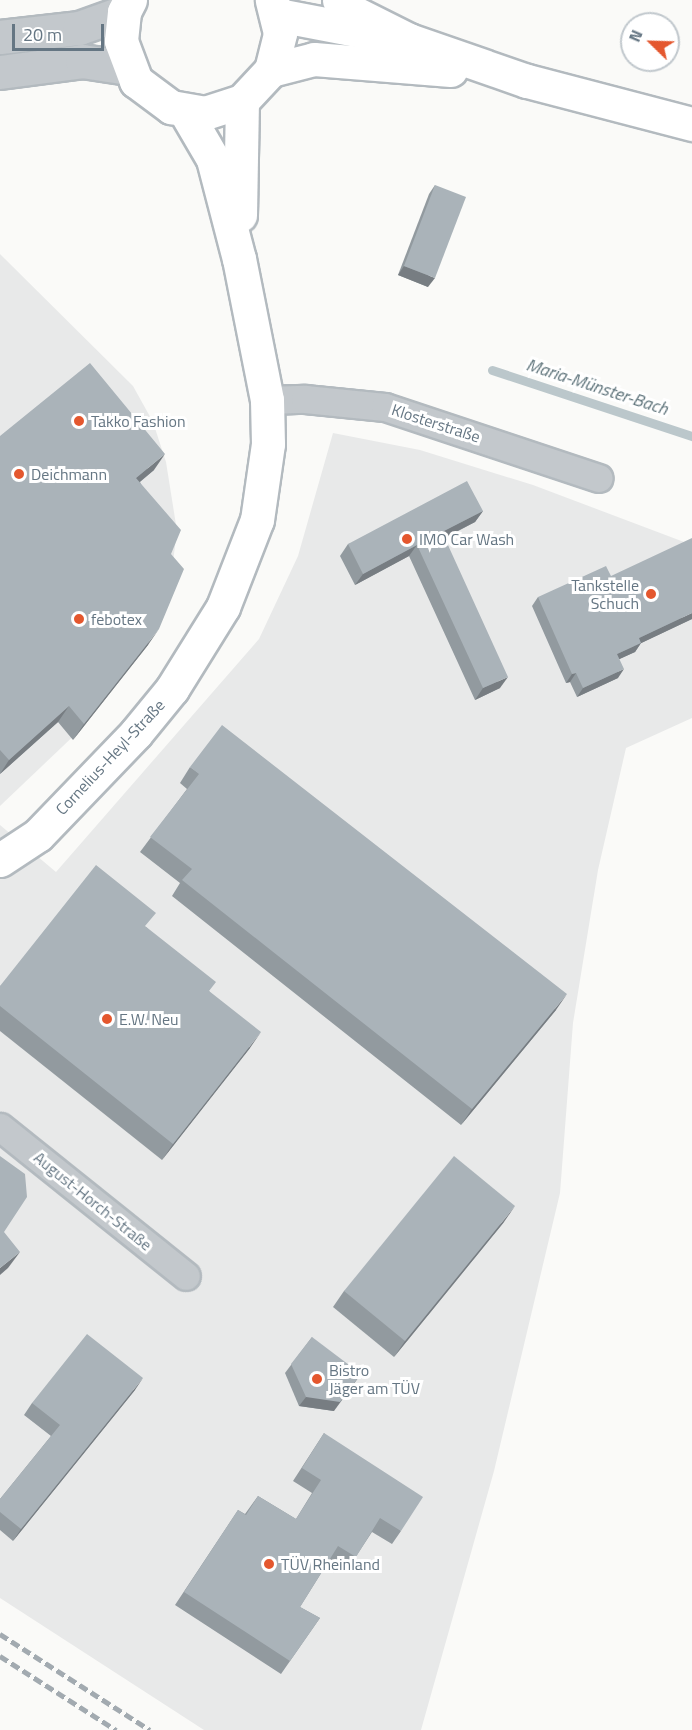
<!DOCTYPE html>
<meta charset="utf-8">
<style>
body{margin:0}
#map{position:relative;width:692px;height:1730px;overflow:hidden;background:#fafaf8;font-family:"Titillium Web",sans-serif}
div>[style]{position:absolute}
.built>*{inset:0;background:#e8e9e9}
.stream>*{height:9px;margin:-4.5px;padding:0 4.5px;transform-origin:4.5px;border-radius:4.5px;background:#bbc7cb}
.roads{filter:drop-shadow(2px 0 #b3babf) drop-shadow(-2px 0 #b3babf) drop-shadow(0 2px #b3babf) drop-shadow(0 -2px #b3babf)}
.minor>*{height:27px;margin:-13.5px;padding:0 13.5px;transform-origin:13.5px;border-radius:13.5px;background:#c3c8cc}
.tertiary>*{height:33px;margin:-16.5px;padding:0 16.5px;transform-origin:16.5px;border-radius:16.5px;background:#c3c8cc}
.secondary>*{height:33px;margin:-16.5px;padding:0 16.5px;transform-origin:16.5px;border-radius:16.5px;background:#fff}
.trunk>*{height:33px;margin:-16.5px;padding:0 16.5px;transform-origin:16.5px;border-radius:16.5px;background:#fff}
.rail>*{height:4.5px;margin-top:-2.25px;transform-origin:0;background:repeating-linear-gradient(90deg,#a2aab0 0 9px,transparent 0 13.5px)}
.wall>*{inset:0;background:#929a9f}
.shaded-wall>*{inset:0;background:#777d82}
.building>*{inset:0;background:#aab3b9}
.dots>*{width:16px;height:16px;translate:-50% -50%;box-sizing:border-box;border:3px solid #fff;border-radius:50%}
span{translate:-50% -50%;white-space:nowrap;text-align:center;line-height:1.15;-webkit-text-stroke:6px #fff;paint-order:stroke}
.poi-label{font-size:16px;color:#657683}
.left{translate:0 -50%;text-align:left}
.right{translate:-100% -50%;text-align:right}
.street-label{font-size:16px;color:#657683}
.water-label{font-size:18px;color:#60757c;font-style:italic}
.north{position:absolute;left:620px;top:12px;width:60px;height:60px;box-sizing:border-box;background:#fff;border:2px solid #c1c8cd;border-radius:50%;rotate:293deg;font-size:16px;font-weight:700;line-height:24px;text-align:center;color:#657683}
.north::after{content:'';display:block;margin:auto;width:21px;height:27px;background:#e4572e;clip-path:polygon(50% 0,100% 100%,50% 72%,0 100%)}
.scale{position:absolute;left:12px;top:24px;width:92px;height:27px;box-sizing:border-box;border:3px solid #657683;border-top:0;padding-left:8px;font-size:18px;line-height:21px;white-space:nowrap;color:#657683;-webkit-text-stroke:4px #fff;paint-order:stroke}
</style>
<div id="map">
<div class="built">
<div style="clip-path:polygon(0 254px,133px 386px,153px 422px,166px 462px,177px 531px,170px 585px,136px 659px,83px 727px,0 806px)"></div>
<div style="clip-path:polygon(333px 433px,420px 450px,533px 485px,692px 545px,692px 718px,626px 748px,598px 870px,573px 1023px,560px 1193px,494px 1471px,421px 1730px,204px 1730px,0 1598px,0 825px,56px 872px,259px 639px,298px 556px)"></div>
</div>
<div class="stream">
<div style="left:492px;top:370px;width:211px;rotate:18.3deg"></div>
</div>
<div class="roads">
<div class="minor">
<div style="left:267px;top:400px;width:38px;rotate:-2deg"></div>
<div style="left:305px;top:399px;width:80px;rotate:5.7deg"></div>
<div style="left:385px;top:407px;width:225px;rotate:18.4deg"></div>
<div style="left:0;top:1127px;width:238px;rotate:38.7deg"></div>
</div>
<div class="tertiary">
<div style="left:0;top:37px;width:80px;rotate:-6.5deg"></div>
<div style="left:79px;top:28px;width:48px;rotate:-19.6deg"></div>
<div style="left:0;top:72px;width:83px;rotate:-7.6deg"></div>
<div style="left:82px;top:61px;width:48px;rotate:8.5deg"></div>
</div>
<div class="secondary">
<div style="left:130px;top:0;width:13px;rotate:117deg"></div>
<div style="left:124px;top:12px;width:29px;rotate:96deg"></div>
<div style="left:121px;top:41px;width:43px;rotate:69.4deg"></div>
<div style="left:136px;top:81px;width:44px;rotate:36.6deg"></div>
<div style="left:171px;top:107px;width:35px;rotate:10deg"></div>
<div style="left:205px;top:113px;width:39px;rotate:-18deg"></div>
<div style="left:242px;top:101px;width:42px;rotate:-46.9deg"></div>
<div style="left:271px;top:70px;width:38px;rotate:-76deg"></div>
<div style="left:280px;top:33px;width:34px;rotate:-104deg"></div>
<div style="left:278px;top:15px;width:133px;rotate:10.8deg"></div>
<div style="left:409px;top:40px;width:125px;rotate:19.2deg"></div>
<div style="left:527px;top:81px;width:171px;rotate:14.6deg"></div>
<div style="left:271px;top:70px;width:44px;rotate:-14.3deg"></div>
<div style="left:314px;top:59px;width:137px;rotate:4.6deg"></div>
<div style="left:240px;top:215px;width:114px;rotate:-89deg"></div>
<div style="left:0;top:860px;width:45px;rotate:-33.3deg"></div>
<div style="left:38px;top:835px;width:141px;rotate:-46.1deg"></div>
<div style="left:136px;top:733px;width:57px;rotate:-50.7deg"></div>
<div style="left:172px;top:689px;width:97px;rotate:-58.1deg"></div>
<div style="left:223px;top:607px;width:93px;rotate:-68.7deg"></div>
<div style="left:257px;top:520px;width:77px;rotate:-81.8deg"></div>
<div style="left:268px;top:444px;width:44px;rotate:-91.3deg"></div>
<div style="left:267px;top:400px;width:144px;rotate:-101.2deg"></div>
<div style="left:239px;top:259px;width:103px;rotate:-104.6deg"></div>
<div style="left:213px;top:159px;width:56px;rotate:-120.3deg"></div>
</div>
<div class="trunk">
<div style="left:339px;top:0;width:18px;rotate:41deg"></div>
<div style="left:353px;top:12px;width:63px;rotate:26.6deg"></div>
</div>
</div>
<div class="rail">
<div style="left:0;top:1634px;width:178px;rotate:32.6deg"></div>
<div style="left:0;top:1656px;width:138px;rotate:32.5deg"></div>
</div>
<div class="wall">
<div style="clip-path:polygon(435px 185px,428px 287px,398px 275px,429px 194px)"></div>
<div style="clip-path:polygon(0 436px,154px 470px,140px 482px,171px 554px,148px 645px,73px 740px,58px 722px,0 774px)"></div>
<div style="clip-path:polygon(483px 511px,475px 522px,445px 538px,500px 688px,475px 700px,409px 556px,355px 585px,340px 556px,348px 544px)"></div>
<div style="clip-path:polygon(538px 597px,692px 619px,641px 643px,635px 652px,619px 659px,618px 678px,577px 697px,570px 682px,566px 683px,532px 606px)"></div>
<div style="clip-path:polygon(190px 767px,556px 1010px,461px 1125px,172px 896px,180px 883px,140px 852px,187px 789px,180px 783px)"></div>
<div style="clip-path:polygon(146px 927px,209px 991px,250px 1048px,162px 1160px,0 1031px,0 986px)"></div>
<div style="clip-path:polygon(504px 1222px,394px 1357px,333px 1307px,344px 1291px)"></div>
<div style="clip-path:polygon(312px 1337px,334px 1411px,299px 1406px,285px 1373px)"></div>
<div style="clip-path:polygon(135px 1390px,13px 1541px,0 1530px,0 1499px,51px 1436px,24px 1415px,32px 1403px)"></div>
<div style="clip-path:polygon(324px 1433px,401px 1531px,392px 1544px,372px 1532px,347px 1570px,330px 1559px,300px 1607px,320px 1618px,281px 1674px,175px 1605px,238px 1510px,245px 1514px,258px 1496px,296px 1519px,312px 1493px,293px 1481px)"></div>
</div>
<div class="shaded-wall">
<div style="clip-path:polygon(404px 266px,435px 278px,428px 287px,398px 275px)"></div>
<div style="clip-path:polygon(165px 454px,154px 470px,125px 494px,136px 478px)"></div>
<div style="clip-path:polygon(483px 511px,475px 522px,434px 543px,442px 532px)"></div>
<div style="clip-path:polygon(417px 545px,409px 556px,355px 585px,363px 574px)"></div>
<div style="clip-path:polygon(692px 613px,692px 619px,633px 647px,639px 638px)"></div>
<div style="clip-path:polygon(159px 629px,148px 645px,73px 740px,84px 724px)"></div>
<div style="clip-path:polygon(641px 643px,635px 652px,611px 663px,617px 654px)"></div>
<div style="clip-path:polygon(624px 669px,618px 678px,577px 697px,583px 688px)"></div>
<div style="clip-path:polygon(576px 673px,570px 682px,566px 683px,572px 674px)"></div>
<div style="clip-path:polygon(508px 677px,500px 688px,475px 700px,483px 688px)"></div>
<div style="clip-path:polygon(69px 706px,58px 722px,0 774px,9px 760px)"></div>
<div style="clip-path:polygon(567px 994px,556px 1010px,461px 1125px,472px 1109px)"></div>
<div style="clip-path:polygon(261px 1032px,250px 1048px,162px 1160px,173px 1144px)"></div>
<div style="clip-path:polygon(515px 1206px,504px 1222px,394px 1357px,405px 1341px)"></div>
<div style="clip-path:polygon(20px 1252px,8px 1268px,0 1275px,0 1268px)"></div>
<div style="clip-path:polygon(361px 1374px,334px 1411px,299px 1406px,306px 1397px)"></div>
<div style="clip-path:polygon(143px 1378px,135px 1390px,13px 1541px,21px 1529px)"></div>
</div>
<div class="building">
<div style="clip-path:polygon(435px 185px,466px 197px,435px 278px,404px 266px)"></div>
<div style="clip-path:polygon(90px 363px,165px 454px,136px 478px,181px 530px,171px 554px,184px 569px,159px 629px,84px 724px,69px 706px,9px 760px,0 750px,0 436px)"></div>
<div style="clip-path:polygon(467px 481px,483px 511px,442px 532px,508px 677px,483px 688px,417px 545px,363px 574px,348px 544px)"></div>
<div style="clip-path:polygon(692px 538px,692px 613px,639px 638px,641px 643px,617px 654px,624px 669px,583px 688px,576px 673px,572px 674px,538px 597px,606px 566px,611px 576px)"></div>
<div style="clip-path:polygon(222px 725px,567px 994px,472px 1109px,182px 880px,192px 869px,150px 837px,199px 774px,190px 767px)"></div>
<div style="clip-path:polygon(96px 865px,156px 913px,145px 926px,216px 982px,209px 991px,261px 1032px,173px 1144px,0 1006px,0 986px)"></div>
<div style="clip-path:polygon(0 1156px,25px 1174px,27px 1197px,4px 1232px,20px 1252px,0 1268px)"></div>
<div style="clip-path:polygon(454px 1156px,515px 1206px,405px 1341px,344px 1291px)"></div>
<div style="clip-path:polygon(87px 1334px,143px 1378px,21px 1529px,0 1512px,0 1499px,60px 1425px,32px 1403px)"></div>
<div style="clip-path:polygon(312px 1337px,361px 1374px,340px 1402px,306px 1397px,291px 1364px)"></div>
<div style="clip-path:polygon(324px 1433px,423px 1497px,401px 1531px,380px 1518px,356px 1557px,338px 1546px,300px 1607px,320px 1618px,290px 1661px,184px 1592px,238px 1510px,246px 1515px,258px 1496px,296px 1519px,321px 1480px,302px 1468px)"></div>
</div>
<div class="dots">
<div style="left:79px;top:421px;background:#e4572e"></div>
<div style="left:19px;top:474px;background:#e4572e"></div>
<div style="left:407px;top:539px;background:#e4572e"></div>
<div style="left:651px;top:594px;background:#e4572e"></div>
<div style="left:79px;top:619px;background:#e4572e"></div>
<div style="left:107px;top:1019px;background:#e4572e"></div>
<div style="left:317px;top:1379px;background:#e4572e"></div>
<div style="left:269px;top:1564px;background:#e4572e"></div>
</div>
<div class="poi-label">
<span class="left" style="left:91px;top:421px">Takko Fashion</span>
<span class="left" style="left:31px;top:474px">Deichmann</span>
<span class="left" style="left:419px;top:539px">IMO Car Wash</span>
<span class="right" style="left:639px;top:594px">Tankstelle<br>Schuch</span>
<span class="left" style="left:91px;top:619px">febotex</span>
<span class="left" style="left:119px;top:1019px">E.W. Neu</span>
<span class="left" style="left:329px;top:1379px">Bistro<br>Jäger am TÜV</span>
<span class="left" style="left:281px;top:1564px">TÜV Rheinland</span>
</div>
<div class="street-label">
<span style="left:436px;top:423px;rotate:18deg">Klosterstraße</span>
<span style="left:110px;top:757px;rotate:-47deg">Cornelius-Heyl-Straße</span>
<span style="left:93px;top:1201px;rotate:39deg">August-Horch-Straße</span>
</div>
<div class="water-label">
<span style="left:597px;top:387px;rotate:18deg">Maria-Münster-Bach</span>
</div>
<div class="north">N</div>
<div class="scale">20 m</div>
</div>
